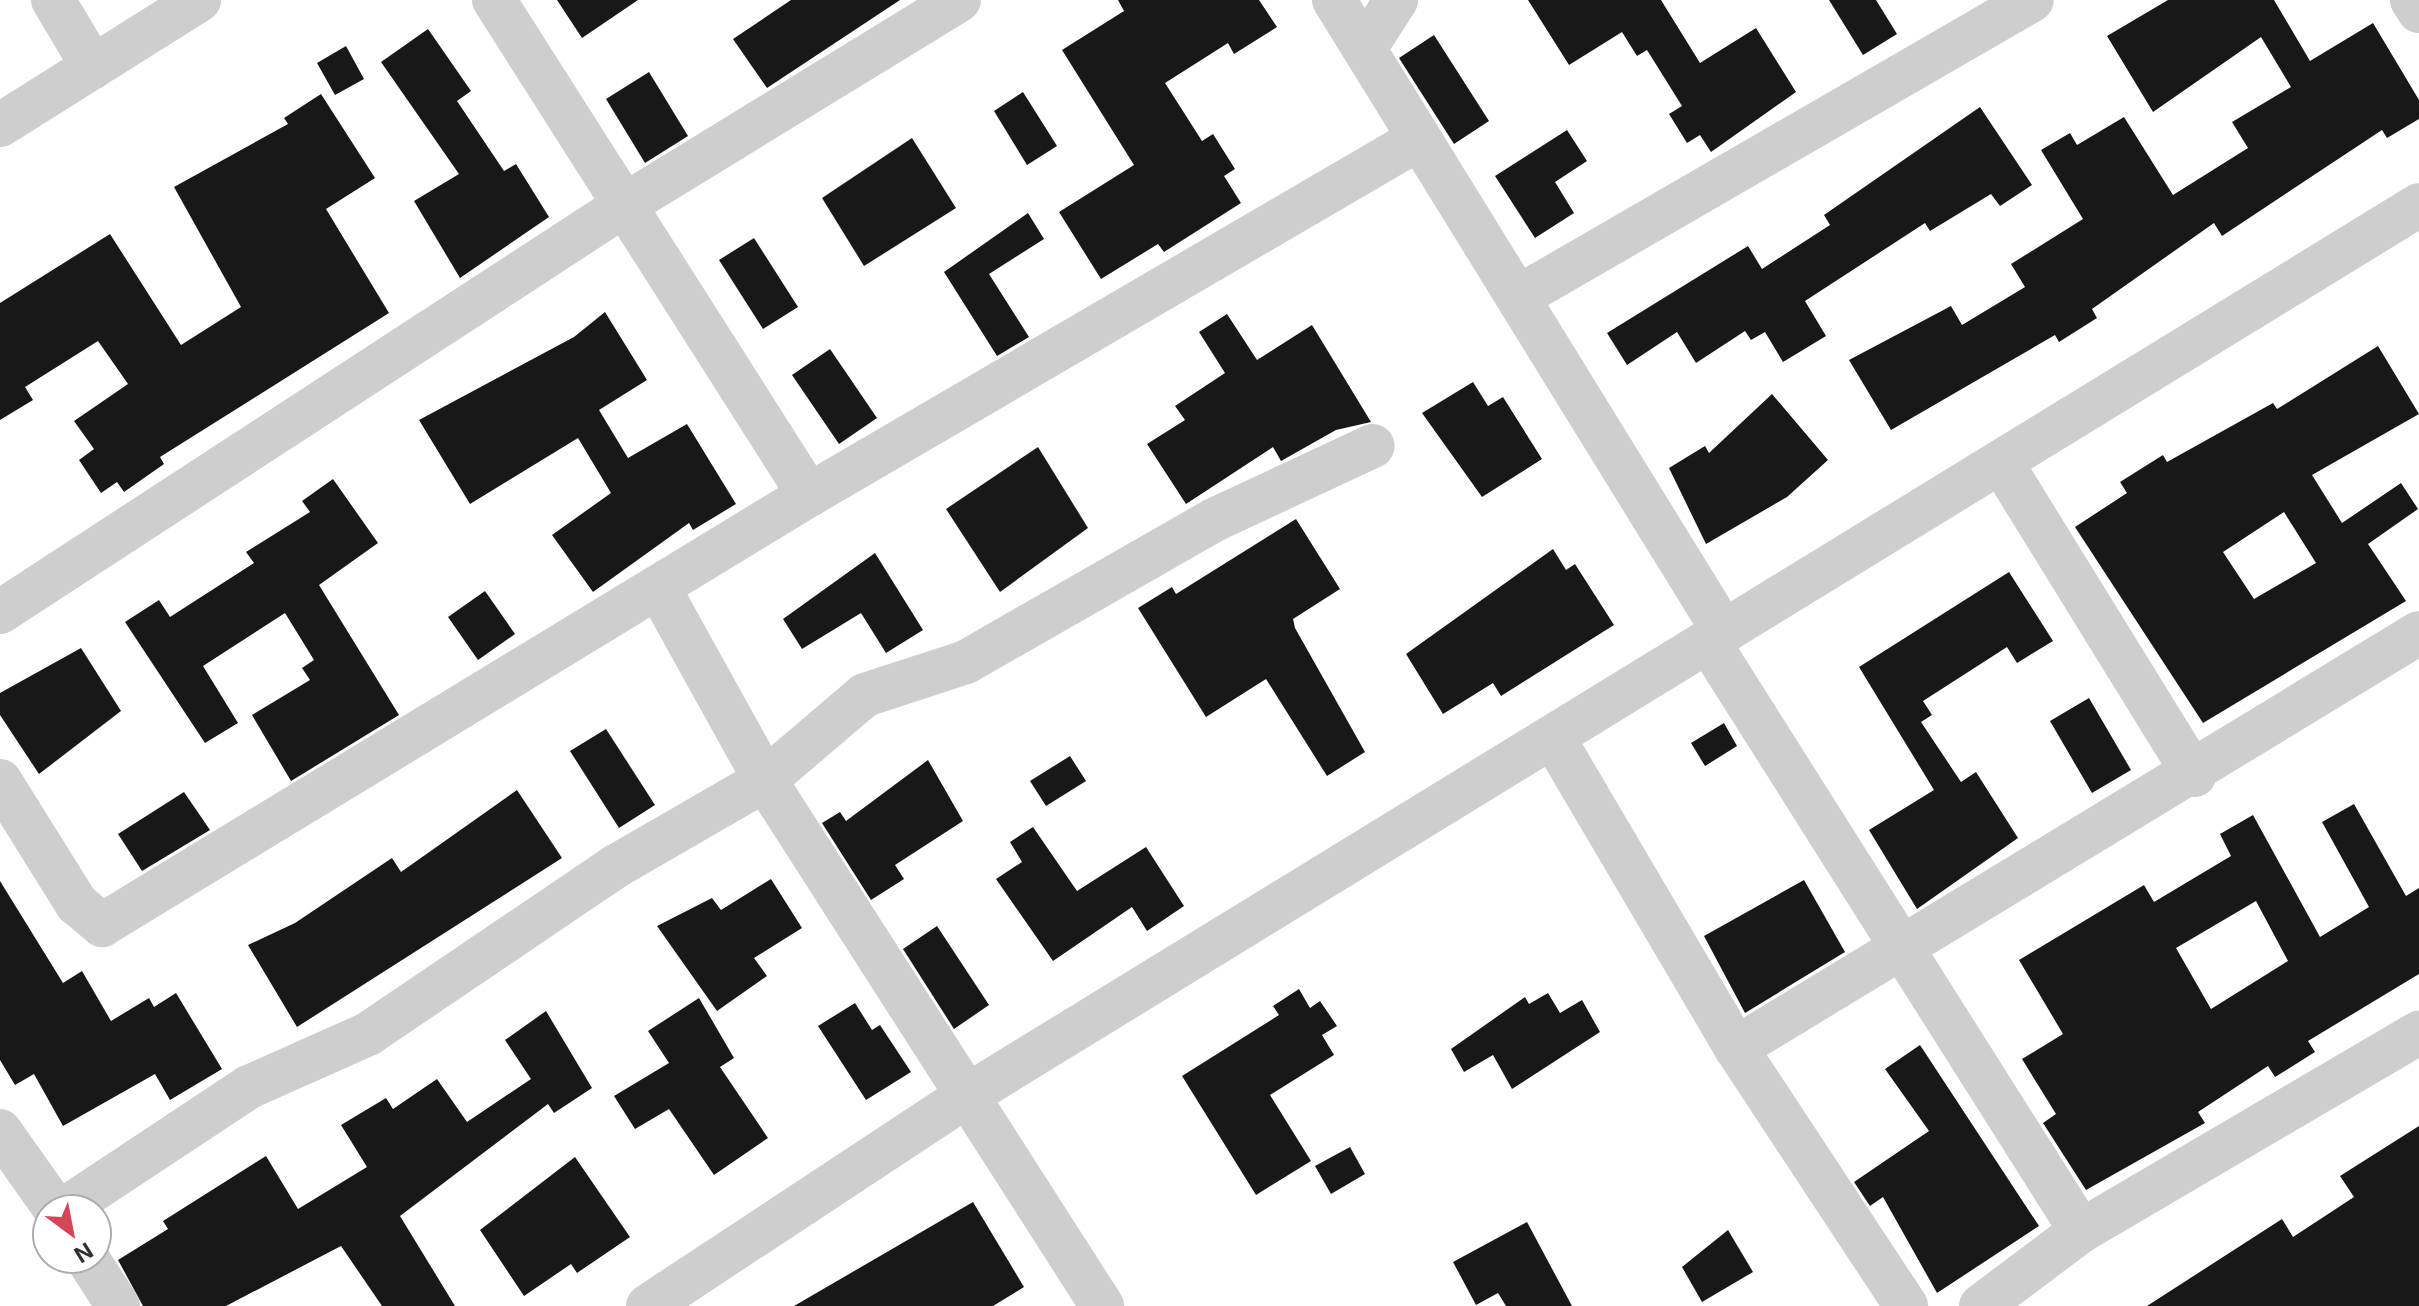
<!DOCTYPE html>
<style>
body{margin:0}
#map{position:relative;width:2419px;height:1306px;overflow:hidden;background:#fff;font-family:Inter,sans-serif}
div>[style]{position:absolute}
.building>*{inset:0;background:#181818}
.minor>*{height:44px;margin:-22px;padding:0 22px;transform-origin:22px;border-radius:22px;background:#cecece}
span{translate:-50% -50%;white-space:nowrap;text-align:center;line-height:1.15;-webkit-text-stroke:8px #fff;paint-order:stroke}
.north{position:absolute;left:32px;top:1194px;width:80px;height:80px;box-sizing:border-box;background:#fff;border:2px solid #adadad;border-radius:50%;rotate:148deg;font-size:22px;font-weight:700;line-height:32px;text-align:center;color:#313131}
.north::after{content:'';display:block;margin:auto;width:28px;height:36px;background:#d54558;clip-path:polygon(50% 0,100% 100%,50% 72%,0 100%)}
</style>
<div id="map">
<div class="building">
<div style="clip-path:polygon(557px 0,638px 0,582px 38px)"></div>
<div style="clip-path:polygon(791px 0,900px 0,767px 88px,733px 39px)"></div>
<div style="clip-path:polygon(1118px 0,1259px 0,1277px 27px,1234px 54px,1228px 43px,1165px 83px,1202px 141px,1213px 134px,1235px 169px,1224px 176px,1241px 203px,1164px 252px,1158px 244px,1101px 279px,1059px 212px,1134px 165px,1062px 50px,1124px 11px)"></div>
<div style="clip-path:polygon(1528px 0,1661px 0,1700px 63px,1756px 28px,1796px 92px,1711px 152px,1700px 135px,1687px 143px,1669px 114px,1682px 106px,1647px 50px,1637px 56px,1622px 32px,1569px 65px)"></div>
<div style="clip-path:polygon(1829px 0,1876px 0,1897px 34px,1863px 55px)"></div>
<div style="clip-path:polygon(2168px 0,2274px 0,2310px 61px,2373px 23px,2419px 100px,2419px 119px,2387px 138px,2382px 130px,2222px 236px,2214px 223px,2092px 309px,2097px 318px,2059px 342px,2055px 335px,1891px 430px,1849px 360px,1951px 306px,1962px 325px,2025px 287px,2011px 264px,2083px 219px,2041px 150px,2070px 133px,2077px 145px,2124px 117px,2173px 195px,2248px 148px,2232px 122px,2291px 87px,2261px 37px,2153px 112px,2107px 36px)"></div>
<div style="clip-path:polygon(428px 29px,471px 91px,457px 101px,504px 171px,516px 164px,549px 217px,460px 278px,414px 201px,459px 174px,381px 62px)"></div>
<div style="clip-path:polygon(1434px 35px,1489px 121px,1454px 144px,1399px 58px)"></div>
<div style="clip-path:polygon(346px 46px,364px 79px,335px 95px,317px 63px)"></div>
<div style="clip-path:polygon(649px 72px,688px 136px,645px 163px,606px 99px)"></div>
<div style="clip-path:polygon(1023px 92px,1057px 146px,1027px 165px,994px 111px)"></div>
<div style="clip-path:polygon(321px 94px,375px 178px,326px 209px,389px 313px,160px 457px,164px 464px,124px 492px,117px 482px,101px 493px,79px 460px,94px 449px,74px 421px,128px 384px,98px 341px,25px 387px,33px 400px,0 420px,0 303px,110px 234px,181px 345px,241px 307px,174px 187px,288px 124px,284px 118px)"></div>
<div style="clip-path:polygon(1980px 107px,2032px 185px,2000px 206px,1991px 194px,1930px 231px,1925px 223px,1805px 301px,1826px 336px,1783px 362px,1765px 332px,1751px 340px,1745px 331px,1696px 363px,1677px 332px,1627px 365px,1607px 333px,1748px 246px,1762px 269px,1830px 225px,1824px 215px)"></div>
<div style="clip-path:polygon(1567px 130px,1587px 161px,1555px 182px,1574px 213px,1535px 238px,1495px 176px)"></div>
<div style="clip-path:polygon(912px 138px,956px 208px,864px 266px,822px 198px)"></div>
<div style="clip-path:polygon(1028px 213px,1044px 239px,989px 274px,1029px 337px,997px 356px,944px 272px)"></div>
<div style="clip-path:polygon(754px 238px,798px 307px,763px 329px,719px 260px)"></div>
<div style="clip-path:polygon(605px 312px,647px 380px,599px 410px,628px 458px,687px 424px,736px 504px,693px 530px,689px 523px,593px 592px,552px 535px,611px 493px,578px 438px,470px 504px,419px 420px,574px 337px)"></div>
<div style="clip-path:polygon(1227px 314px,1257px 360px,1312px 325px,1371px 422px,1336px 430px,1281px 461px,1273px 447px,1186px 504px,1147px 444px,1185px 420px,1175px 406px,1225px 373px,1199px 332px)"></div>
<div style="clip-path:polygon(evenodd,2378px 346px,2419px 414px,2312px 475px,2342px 523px,2401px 483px,2418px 509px,2368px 544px,2406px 601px,2203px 723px,2075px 527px,2127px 493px,2120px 482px,2163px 455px,2167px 462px,2273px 403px,2277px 409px,2378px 346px,2284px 512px,2316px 563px,2254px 599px,2223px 552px,2284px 512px)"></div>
<div style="clip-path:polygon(830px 349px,877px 418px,839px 444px,792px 375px)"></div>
<div style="clip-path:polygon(1473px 382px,1488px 406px,1503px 397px,1542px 459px,1482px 497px,1422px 413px)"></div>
<div style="clip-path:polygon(1772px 394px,1828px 460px,1787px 497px,1706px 544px,1669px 468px,1705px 446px,1709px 453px)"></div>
<div style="clip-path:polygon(1038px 447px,1088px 528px,1000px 592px,946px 509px)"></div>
<div style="clip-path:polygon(333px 479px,378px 543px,319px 585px,399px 715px,291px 781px,252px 715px,310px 680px,302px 668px,314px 660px,285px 613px,203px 666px,238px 723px,205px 743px,125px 622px,159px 600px,170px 617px,254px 563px,246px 552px,310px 512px,302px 501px)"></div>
<div style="clip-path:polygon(1296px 519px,1340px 589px,1293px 619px,1295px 628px,1365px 752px,1327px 776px,1266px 679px,1206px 717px,1138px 608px,1172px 587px,1176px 594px)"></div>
<div style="clip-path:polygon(1553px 549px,1566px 570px,1575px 564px,1614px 625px,1501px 696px,1493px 683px,1443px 714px,1406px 654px)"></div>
<div style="clip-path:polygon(875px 553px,923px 630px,886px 653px,861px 613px,802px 649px,783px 619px)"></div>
<div style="clip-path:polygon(2009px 572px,2053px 641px,2017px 663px,2007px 647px,1923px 701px,1932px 715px,1921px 722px,1961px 782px,1976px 772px,2018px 838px,1917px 909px,1869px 830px,1934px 790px,1859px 667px)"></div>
<div style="clip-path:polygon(485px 591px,515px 634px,478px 660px,448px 617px)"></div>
<div style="clip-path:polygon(81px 648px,121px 711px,39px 774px,0 715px,0 693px)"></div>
<div style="clip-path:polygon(2089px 698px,2131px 770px,2092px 793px,2050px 721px)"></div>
<div style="clip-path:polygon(1724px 723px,1737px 746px,1705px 766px,1691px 743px)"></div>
<div style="clip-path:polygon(606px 729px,655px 805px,619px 828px,570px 751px)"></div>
<div style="clip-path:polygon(1070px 756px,1086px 781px,1046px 806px,1030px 781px)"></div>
<div style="clip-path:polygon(928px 760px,963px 821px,895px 865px,904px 879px,871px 900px,822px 823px,840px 812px,846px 821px)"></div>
<div style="clip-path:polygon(517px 790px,562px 858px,297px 1027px,248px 945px,295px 923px,392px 858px,401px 872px)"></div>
<div style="clip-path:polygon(184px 792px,210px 830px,142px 871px,118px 834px)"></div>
<div style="clip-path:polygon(evenodd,2354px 804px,2406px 896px,2419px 888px,2419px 974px,2308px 1041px,2315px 1052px,2275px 1077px,2268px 1066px,2198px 1112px,2205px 1123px,2086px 1190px,2043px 1123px,2056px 1114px,2022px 1059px,2063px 1034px,2019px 960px,2144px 885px,2154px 902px,2231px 856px,2220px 834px,2253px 815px,2320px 937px,2369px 907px,2322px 822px,2354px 804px,2256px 901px,2288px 961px,2211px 1009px,2176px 948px,2256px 901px)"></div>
<div style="clip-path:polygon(1033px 827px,1077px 891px,1146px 847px,1184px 906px,1147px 931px,1132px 907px,1053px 961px,996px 879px,1022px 862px,1010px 842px)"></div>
<div style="clip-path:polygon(771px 879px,802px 928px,754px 958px,767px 976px,717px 1011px,657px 926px,712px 898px,721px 910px)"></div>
<div style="clip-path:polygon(1804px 880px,1845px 952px,1745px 1013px,1704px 936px)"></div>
<div style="clip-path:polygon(0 881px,63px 983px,82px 971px,111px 1021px,149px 998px,154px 1007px,176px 993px,222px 1069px,170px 1100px,155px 1074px,63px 1126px,34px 1074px,15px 1085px,0 1060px)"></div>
<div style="clip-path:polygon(937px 926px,989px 1005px,954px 1029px,903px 949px)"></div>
<div style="clip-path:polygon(1299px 989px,1310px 1008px,1320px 1001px,1337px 1026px,1322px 1035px,1334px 1055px,1270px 1095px,1311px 1161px,1256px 1195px,1182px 1076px,1279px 1015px,1273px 1006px)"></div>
<div style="clip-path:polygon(1548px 993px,1560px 1013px,1582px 1000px,1600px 1032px,1512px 1089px,1493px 1055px,1464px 1072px,1451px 1049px,1525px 997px,1529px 1004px)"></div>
<div style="clip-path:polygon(699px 998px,734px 1058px,720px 1067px,768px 1138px,714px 1175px,669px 1109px,635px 1129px,614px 1096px,669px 1063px,648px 1031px)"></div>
<div style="clip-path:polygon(855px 1003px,872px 1030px,880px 1025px,911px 1072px,866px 1100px,818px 1026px)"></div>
<div style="clip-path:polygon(546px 1011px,592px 1088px,554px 1113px,548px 1104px,400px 1216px,455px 1306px,382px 1306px,341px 1246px,226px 1306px,143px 1306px,118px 1260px,168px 1229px,163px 1221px,266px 1156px,298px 1209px,367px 1167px,341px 1125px,386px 1098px,393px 1109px,437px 1079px,467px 1122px,531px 1079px,505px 1040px)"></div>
<div style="clip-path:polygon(1920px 1045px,2039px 1226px,1937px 1293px,1883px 1197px,1870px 1206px,1854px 1182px,1929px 1131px,1885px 1069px)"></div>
<div style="clip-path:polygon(2419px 1126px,2419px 1306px,2147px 1306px,2282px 1219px,2293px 1237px,2354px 1197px,2340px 1176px)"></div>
<div style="clip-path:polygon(1350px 1147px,1365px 1174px,1331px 1194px,1315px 1166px)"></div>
<div style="clip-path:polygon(575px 1157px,630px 1237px,577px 1273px,571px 1264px,524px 1296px,480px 1230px)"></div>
<div style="clip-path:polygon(973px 1202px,1024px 1287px,993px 1306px,794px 1306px)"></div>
<div style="clip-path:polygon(1527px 1222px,1572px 1306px,1506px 1306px,1498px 1293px,1476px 1305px,1453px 1262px)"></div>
<div style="clip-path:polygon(1728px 1230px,1753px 1272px,1702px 1302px,1682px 1267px)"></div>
</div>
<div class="minor">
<div style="left:53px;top:0;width:78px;rotate:59.2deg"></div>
<div style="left:494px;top:0;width:587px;rotate:57.53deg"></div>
<div style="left:1334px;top:0;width:743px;rotate:58.32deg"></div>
<div style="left:2412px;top:0;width:13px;rotate:58deg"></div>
<div style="left:1366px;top:47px;width:56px;rotate:-57.4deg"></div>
<div style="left:0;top:125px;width:235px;rotate:-32.1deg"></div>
<div style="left:1520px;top:296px;width:591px;rotate:-30.03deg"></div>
<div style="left:2001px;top:462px;width:368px;rotate:58.3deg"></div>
<div style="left:658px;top:587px;width:221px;rotate:61deg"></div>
<div style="left:765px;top:780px;width:625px;rotate:57.35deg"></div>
<div style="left:0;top:612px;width:744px;rotate:-33.09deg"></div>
<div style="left:623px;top:206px;width:394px;rotate:-31.5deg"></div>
<div style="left:1708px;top:641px;width:698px;rotate:57.7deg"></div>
<div style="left:1554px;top:739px;width:359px;rotate:59.5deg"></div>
<div style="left:1736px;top:1048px;width:309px;rotate:56.6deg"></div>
<div style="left:0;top:781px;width:145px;rotate:58deg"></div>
<div style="left:77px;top:904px;width:33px;rotate:40deg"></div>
<div style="left:102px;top:925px;width:827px;rotate:-31.31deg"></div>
<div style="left:809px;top:495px;width:702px;rotate:-30.29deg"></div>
<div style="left:1736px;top:1048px;width:799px;rotate:-31.28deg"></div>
<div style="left:0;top:1131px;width:97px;rotate:54.7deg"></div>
<div style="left:63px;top:1210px;width:223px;rotate:-33.5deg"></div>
<div style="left:249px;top:1087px;width:130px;rotate:-24deg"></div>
<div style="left:368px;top:1034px;width:302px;rotate:-34.1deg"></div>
<div style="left:618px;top:865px;width:170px;rotate:-30deg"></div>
<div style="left:765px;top:780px;width:131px;rotate:-40.4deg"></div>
<div style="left:865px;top:695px;width:106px;rotate:-18.1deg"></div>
<div style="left:966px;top:662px;width:286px;rotate:-29.8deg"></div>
<div style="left:1214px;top:520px;width:175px;rotate:-25deg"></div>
<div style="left:87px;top:1258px;width:57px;rotate:57.1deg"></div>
<div style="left:648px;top:1306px;width:383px;rotate:-33.4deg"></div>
<div style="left:968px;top:1095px;width:1702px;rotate:-31.52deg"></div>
<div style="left:1981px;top:1306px;width:125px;rotate:-36.9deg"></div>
<div style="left:2081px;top:1231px;width:392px;rotate:-30.4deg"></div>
</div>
<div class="north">N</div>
</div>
